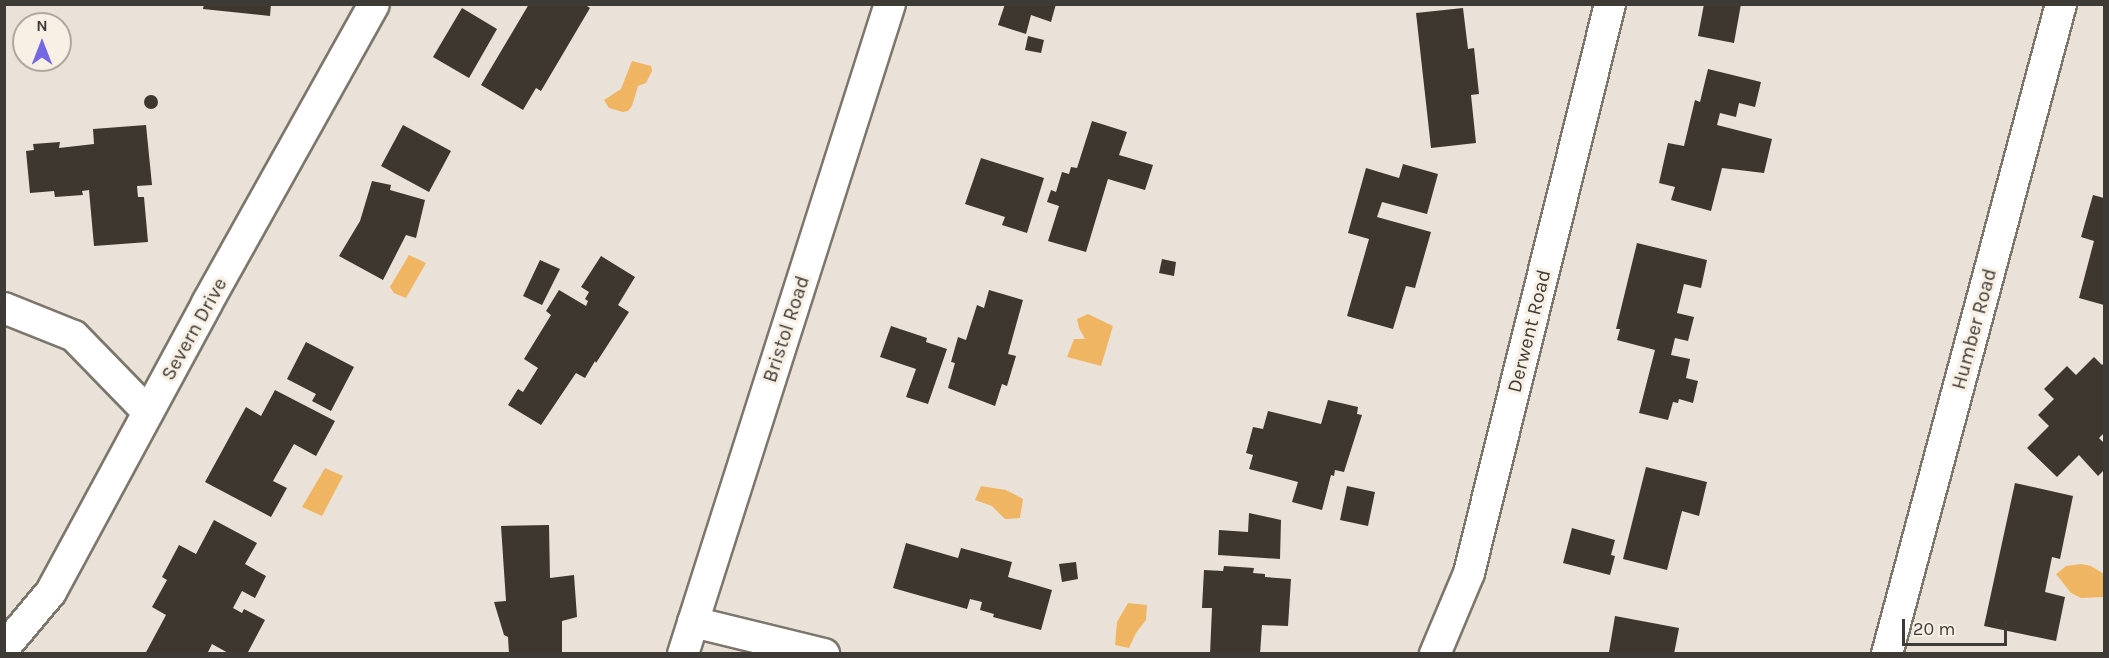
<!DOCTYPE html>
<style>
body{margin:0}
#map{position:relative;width:2109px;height:658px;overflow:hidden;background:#eae2d8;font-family:Karla,sans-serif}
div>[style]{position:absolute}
.water>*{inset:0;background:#f0b562}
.building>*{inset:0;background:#3d372f}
.round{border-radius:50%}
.roads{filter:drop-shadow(2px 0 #7d766c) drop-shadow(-2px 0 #7d766c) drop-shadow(0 2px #7d766c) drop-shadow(0 -2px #7d766c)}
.minor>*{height:30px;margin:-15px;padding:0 15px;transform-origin:15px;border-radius:15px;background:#fff}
span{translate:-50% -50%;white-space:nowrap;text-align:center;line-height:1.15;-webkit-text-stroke:6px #f8f0e5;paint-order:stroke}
.street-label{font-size:20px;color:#3e3b36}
.frame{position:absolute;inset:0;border:6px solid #3e3b36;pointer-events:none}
.north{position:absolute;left:12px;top:12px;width:60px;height:60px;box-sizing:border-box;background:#f8f0e5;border:2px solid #aea89f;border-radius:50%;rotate:0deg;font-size:16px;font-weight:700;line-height:24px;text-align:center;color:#3e3b36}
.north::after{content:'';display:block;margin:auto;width:21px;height:27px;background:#7467e2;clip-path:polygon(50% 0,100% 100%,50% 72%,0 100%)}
.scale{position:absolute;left:1902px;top:619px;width:105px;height:27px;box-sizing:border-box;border:3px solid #3e3b36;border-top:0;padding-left:8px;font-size:18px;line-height:21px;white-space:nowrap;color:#3e3b36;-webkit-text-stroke:4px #f8f0e5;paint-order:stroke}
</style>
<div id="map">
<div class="water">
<div style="clip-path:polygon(632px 61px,651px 66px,652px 71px,646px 83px,638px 86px,632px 106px,628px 111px,623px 112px,609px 108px,604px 100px,621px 89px)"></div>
<div style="clip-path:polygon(409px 255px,426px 263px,406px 298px,394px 293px,390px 287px)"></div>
<div style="clip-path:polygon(1088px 314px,1113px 326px,1101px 366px,1067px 357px,1074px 339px,1085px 339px,1079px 328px,1077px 319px)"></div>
<div style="clip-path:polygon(325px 468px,343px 476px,322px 516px,302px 507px)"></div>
<div style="clip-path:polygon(981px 486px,1006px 490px,1023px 499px,1020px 518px,1005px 519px,992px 506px,975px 500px)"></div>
<div style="clip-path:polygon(2081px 564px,2091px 566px,2104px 574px,2104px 597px,2081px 598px,2071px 593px,2056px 574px,2066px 566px)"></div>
<div style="clip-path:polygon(1128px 603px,1147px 605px,1146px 620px,1136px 633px,1129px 648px,1115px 645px,1117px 622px)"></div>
</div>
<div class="building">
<div style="clip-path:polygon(204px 4px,271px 4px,270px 16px,203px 9px)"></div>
<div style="clip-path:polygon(529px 4px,584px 4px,590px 8px,541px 91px,536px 88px,523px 110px,481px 85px)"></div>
<div style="clip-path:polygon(1005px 4px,1056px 4px,1051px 22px,1031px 15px,1026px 34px,998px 25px)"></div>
<div style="clip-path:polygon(1704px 4px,1741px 4px,1734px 43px,1698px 36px)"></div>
<div style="clip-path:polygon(462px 8px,497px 29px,469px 78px,433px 57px)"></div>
<div style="clip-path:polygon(1463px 8px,1468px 49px,1474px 48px,1479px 94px,1471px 95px,1476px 143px,1431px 148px,1416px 13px)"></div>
<div style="clip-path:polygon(1028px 36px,1044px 40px,1041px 53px,1025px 50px)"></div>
<div style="clip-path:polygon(1708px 69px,1761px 82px,1755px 107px,1739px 103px,1736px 117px,1720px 113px,1717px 125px,1772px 139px,1764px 173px,1722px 168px,1711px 211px,1671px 200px,1675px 187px,1659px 183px,1668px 143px,1684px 146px,1695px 100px,1700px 102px)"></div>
<div class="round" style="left:144px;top:95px;width:14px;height:14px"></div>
<div style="clip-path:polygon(1092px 121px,1127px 132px,1119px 155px,1153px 165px,1145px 190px,1108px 179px,1086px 252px,1048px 241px,1059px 206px,1047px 202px,1051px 190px,1056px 192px,1062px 172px,1069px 174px,1071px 167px,1077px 168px)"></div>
<div style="clip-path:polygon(146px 125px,152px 185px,137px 186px,138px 197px,144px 197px,148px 242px,94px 246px,89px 190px,82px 191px,83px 195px,55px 197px,54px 191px,30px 193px,26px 151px,34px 150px,33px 144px,60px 142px,59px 148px,94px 144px,93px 129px)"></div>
<div style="clip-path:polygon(403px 125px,451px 151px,429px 192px,381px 166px)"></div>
<div style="clip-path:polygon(981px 158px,1044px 178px,1027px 233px,1002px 225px,1005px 217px,965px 204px)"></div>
<div style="clip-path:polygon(1403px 164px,1438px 174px,1427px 214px,1382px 202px,1377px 217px,1431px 232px,1415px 288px,1406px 286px,1393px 329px,1347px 316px,1369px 239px,1348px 233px,1366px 168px,1399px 178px)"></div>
<div style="clip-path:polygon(372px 181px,391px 185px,390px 190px,425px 200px,416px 238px,406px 235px,383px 280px,339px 256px,360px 221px)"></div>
<div style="clip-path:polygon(2093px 195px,2104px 198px,2104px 305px,2079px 298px,2094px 241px,2081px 237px)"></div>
<div style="clip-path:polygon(1637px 243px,1707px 260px,1701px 288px,1684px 284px,1677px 313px,1694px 317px,1688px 341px,1675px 338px,1671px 355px,1690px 359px,1686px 378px,1698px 381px,1693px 403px,1679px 399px,1678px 403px,1673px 402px,1668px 420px,1639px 413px,1655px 350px,1617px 340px,1620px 329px,1616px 329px)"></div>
<div style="clip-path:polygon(601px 256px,635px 277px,618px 305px,629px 312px,596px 363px,595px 361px,585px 378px,576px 373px,541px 425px,508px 405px,518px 389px,523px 392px,538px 368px,524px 359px,551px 315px,546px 311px,559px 290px,586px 306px,588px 301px,585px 299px,589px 292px,581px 287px)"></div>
<div style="clip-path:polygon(1162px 259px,1176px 262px,1174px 276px,1159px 273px)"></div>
<div style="clip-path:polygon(540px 260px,560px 269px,542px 305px,523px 296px)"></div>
<div style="clip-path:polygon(989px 290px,1023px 300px,1008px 354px,1016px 356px,1007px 386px,1002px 384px,995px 406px,948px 388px,955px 363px,951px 362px,958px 337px,966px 340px,977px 305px,984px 308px)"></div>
<div style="clip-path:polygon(891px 326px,927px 338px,926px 342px,947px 349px,928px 404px,906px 397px,916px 369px,880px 357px)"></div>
<div style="clip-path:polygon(306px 342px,354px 367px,331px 411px,312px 401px,316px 394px,287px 379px)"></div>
<div style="clip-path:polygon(2094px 357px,2102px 365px,2104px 363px,2104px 433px,2099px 438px,2104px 443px,2104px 470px,2098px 476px,2079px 455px,2057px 477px,2027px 448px,2049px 426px,2038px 415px,2054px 399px,2044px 389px,2067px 366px,2076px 375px)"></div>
<div style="clip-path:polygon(275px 390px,335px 421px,316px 456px,294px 444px,273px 481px,287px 488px,271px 517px,205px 482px,246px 407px,261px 416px)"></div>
<div style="clip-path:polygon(1328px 400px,1358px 407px,1357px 414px,1362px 415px,1344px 472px,1335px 470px,1334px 476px,1331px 475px,1322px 510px,1292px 502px,1298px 482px,1249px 469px,1253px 455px,1246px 453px,1253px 427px,1263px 429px,1268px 411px,1321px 424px)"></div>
<div style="clip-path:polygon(1646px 467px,1707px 482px,1699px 516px,1682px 511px,1667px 570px,1623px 559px)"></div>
<div style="clip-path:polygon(2015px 483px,2073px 496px,2060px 559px,2052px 557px,2045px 592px,2065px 597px,2056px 641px,1984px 626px)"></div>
<div style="clip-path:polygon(1347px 486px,1375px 492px,1368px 526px,1340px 520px)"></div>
<div style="clip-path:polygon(1249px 513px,1281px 520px,1280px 559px,1218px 555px,1219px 530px,1248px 532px)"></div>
<div style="clip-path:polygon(214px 520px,257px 543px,245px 564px,266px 576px,255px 598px,242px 591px,233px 608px,242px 613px,244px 609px,265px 620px,247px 654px,230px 654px,212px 644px,207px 654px,145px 654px,166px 615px,152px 607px,167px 580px,162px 577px,179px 545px,196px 554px)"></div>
<div style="clip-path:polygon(549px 525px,550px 578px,574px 575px,577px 617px,562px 621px,562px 654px,509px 654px,508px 637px,504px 635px,494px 602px,506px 601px,501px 526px)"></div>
<div style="clip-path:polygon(1572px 528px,1615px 540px,1611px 555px,1615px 556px,1610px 575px,1563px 563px)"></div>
<div style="clip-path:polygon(906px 543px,958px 558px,961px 548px,1012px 562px,1008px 577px,1052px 590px,1041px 630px,993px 617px,994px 614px,980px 610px,982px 602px,970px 599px,967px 609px,893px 588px)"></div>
<div style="clip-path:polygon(1076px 562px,1078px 579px,1062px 582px,1059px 564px)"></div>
<div style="clip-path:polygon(1224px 566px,1254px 568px,1253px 573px,1265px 574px,1265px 577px,1291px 579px,1288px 626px,1262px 625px,1260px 654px,1210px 654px,1212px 608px,1202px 608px,1204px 570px,1223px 571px)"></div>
<div style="clip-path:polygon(1615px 616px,1679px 628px,1674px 654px,1609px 652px)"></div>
</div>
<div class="roads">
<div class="minor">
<div style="left:4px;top:308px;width:75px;rotate:21.8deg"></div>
<div style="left:74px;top:336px;width:106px;rotate:45.8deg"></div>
<div style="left:693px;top:622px;width:135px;rotate:13.7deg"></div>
<div style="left:4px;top:648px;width:73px;rotate:-50deg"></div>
<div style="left:51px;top:592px;width:328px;rotate:-61.6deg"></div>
<div style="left:207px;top:303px;width:342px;rotate:-60.8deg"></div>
<div style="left:683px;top:654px;width:682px;rotate:-72.34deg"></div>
<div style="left:1435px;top:654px;width:88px;rotate:-67.2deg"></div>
<div style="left:1469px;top:573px;width:586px;rotate:-76.08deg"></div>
<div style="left:1887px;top:654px;width:673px;rotate:-75.01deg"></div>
</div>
</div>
<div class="street-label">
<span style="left:194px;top:329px;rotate:-61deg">Severn Drive</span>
<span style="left:786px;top:329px;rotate:-72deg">Bristol Road</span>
<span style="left:1974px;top:329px;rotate:-75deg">Humber Road</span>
<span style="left:1529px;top:331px;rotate:-76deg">Derwent Road</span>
</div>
<div class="frame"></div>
<div class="north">N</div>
<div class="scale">20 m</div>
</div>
